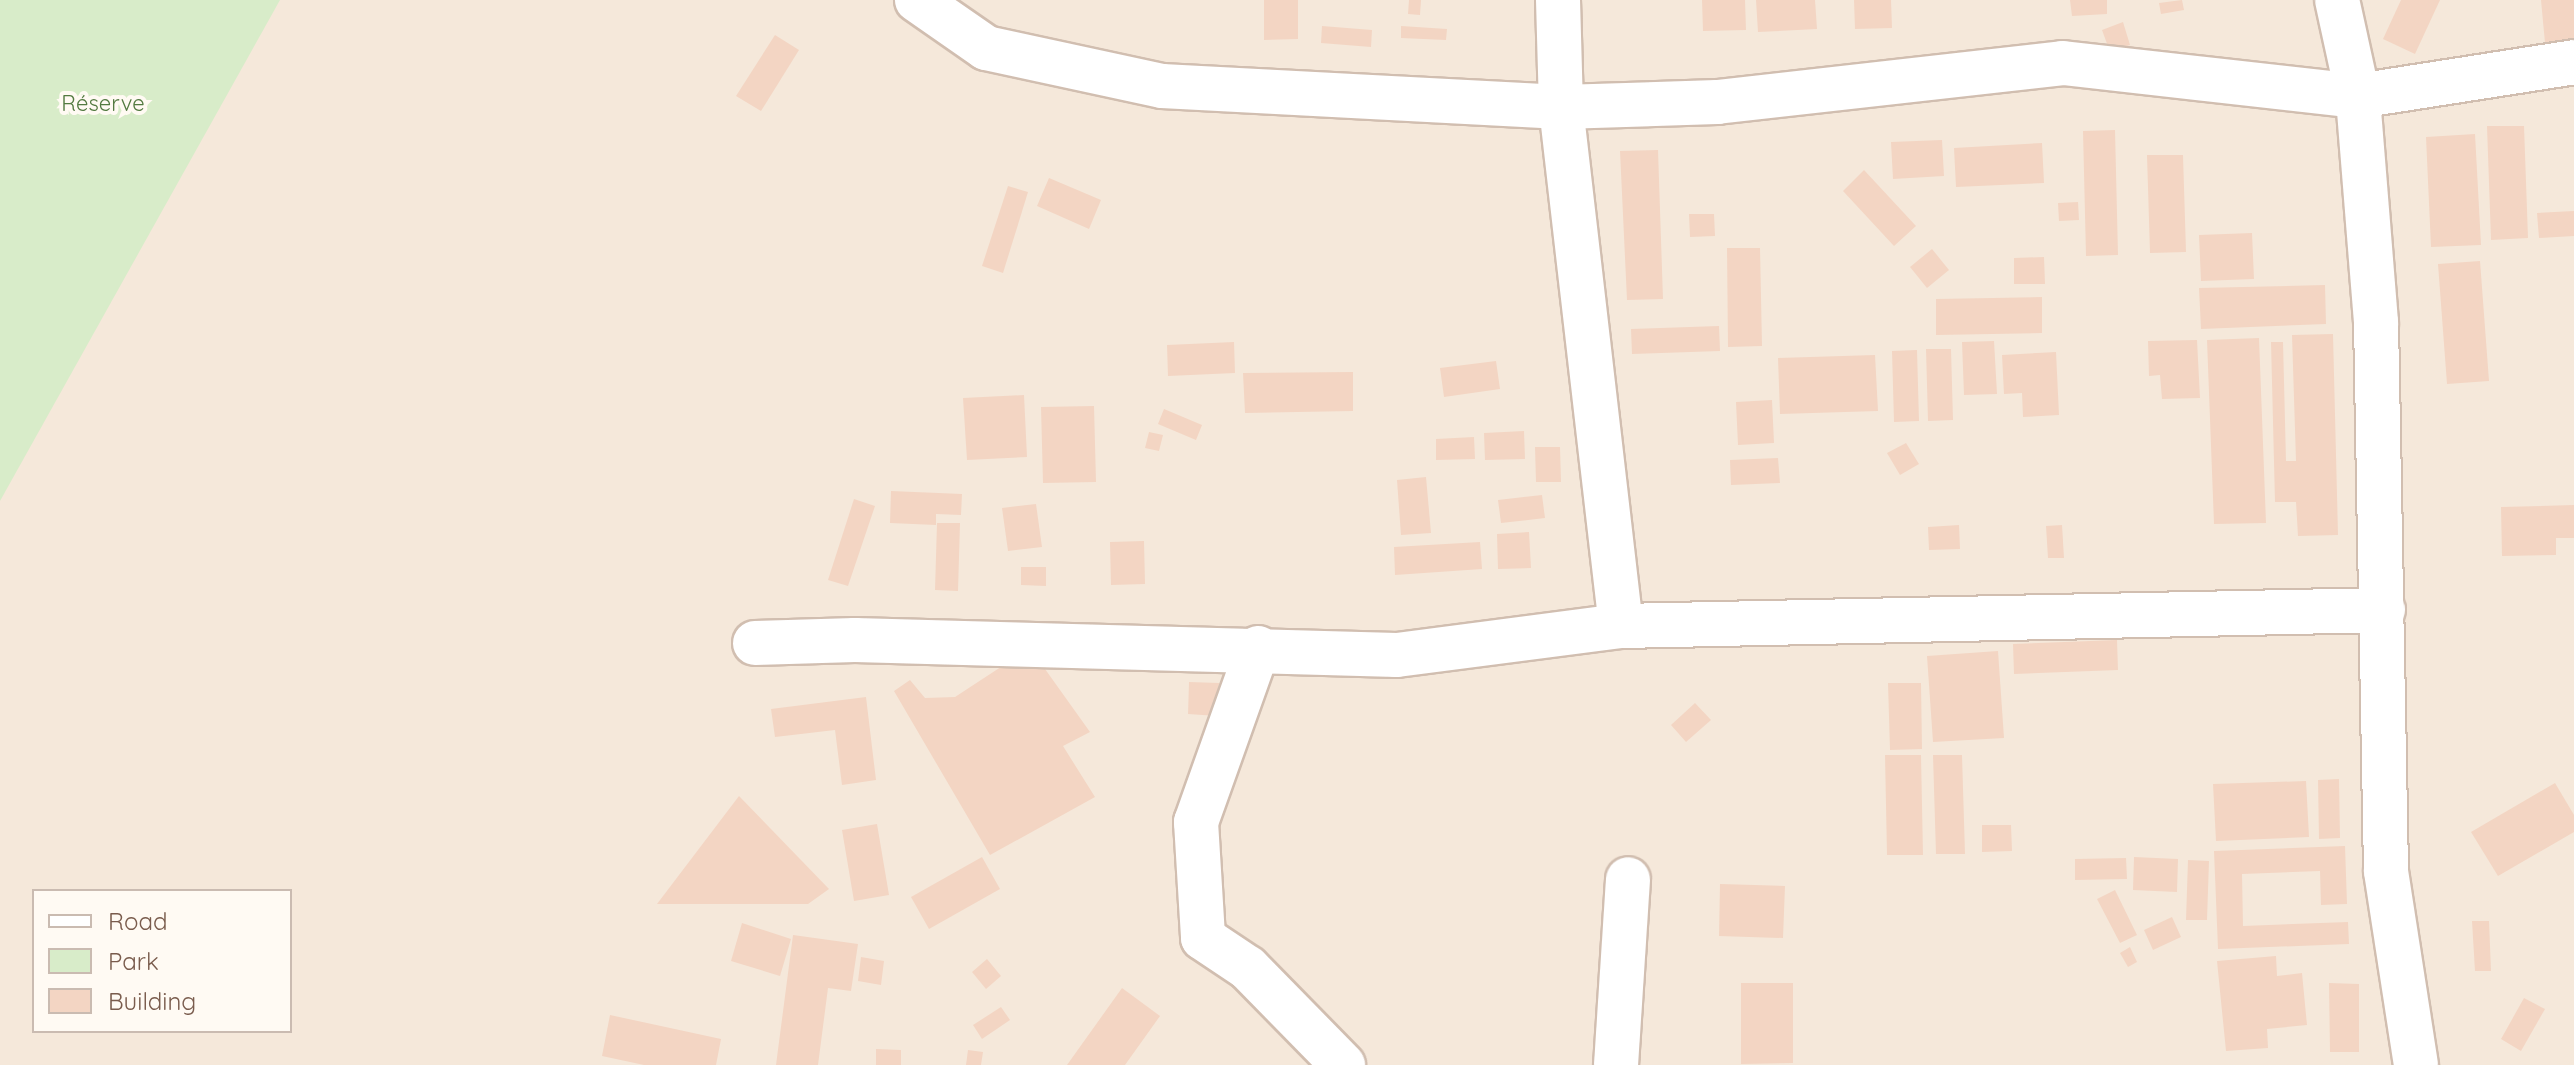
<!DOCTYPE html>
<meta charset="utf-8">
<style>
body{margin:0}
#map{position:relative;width:2574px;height:1065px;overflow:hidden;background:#fdf6ec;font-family:Quicksand,sans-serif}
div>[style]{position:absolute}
.residential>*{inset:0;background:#f5e8da}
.green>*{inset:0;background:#d8ecc9}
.building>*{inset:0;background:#f3d5c3}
.roads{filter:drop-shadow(2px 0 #d1beb0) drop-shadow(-2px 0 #d1beb0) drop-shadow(0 2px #d1beb0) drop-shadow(0 -2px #d1beb0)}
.minor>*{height:44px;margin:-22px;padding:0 22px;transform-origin:22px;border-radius:22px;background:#fff}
span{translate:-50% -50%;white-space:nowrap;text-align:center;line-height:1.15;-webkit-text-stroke:8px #fffaf3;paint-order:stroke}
.park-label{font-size:22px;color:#537a41}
.legend{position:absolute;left:32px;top:889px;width:260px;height:144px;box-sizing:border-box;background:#fffaf3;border:2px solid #cabbb1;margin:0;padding:10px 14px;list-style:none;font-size:24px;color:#7a5c4d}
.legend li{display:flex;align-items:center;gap:16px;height:40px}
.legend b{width:40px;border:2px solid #cabbb1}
</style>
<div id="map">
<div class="residential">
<div style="clip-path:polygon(evenodd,0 0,2574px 0,2574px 1065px,0 1065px,0 0,34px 891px,290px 891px,290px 1031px,34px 1031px,34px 891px)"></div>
</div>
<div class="green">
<div style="clip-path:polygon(0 0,280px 0,0 501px)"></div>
</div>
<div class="building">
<div style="clip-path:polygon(1264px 0,1298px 0,1298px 39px,1264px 40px)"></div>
<div style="clip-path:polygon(1409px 0,1421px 0,1420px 15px,1408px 14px)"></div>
<div style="clip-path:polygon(1702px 0,1745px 0,1746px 30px,1703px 31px)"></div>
<div style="clip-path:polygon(1756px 0,1815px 0,1817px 29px,1758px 32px)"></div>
<div style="clip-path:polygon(1854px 0,1891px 0,1892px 28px,1855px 29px)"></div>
<div style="clip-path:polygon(2070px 0,2107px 0,2107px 14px,2072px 16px)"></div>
<div style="clip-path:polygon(2182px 0,2184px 10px,2161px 14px,2159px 3px)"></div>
<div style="clip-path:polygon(2401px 0,2440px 0,2415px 54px,2383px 39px)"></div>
<div style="clip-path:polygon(2541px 0,2574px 0,2574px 41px,2545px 43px)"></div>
<div style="clip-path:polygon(2123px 22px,2130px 45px,2110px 52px,2102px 30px)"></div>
<div style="clip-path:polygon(1322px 26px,1372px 30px,1371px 47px,1321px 43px)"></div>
<div style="clip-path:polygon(1401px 26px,1447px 29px,1446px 40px,1401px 38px)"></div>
<div style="clip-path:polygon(775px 35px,799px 50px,761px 111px,736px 96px)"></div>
<div style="clip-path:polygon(2487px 126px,2524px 126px,2528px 238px,2491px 240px)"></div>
<div style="clip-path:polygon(2115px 130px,2118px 255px,2086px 256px,2083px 131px)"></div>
<div style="clip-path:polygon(2475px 134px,2481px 245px,2431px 247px,2426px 137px)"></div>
<div style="clip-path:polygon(1942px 140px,1944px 176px,1893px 179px,1891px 142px)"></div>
<div style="clip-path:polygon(2042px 143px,2044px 183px,1956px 187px,1954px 148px)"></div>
<div style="clip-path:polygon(1658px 150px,1663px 299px,1627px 300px,1620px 151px)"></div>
<div style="clip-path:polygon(2147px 155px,2183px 155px,2186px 252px,2150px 253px)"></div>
<div style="clip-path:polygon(1864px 170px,1916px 226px,1894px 246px,1843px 191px)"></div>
<div style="clip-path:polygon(1049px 178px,1101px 200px,1089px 229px,1037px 206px)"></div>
<div style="clip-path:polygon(1008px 186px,1028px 192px,1003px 273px,982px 266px)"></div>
<div style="clip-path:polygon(2078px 202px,2079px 220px,2059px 221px,2058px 203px)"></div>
<div style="clip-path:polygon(2574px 211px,2574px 236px,2539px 238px,2537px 213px)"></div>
<div style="clip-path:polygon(1689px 214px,1714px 214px,1715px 236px,1690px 237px)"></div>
<div style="clip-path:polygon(2252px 233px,2254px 279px,2201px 281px,2199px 235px)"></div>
<div style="clip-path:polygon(1727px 248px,1760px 248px,1762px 346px,1728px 347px)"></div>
<div style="clip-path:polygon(1932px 249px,1949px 270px,1927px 288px,1910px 267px)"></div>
<div style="clip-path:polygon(2044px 257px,2045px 284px,2014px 284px,2014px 258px)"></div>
<div style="clip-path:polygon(2480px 261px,2489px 381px,2447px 384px,2438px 264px)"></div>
<div style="clip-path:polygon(2325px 285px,2326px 324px,2201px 329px,2199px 288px)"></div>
<div style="clip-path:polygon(2042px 297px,2042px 333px,1936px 335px,1936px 299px)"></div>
<div style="clip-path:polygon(1719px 326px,1720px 351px,1632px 354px,1631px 329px)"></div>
<div style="clip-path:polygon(2333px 334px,2338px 535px,2298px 536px,2296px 502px,2275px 502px,2271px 342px,2283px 342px,2286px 461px,2296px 461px,2292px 335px)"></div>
<div style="clip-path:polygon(2259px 338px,2266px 523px,2214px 524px,2207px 340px)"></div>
<div style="clip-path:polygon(2197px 340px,2200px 398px,2162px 399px,2160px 375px,2149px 376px,2148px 341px)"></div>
<div style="clip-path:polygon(1994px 341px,1997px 394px,1964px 395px,1962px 342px)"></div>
<div style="clip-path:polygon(1234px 342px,1235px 373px,1168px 376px,1167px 345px)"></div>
<div style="clip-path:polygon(1926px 349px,1951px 349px,1953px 420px,1928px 421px)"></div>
<div style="clip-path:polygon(1917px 350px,1919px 421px,1894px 422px,1892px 351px)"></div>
<div style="clip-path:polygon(2056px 352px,2059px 415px,2023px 417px,2022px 393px,2004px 394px,2002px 355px)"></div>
<div style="clip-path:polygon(1875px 355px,1878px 411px,1780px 414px,1778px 358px)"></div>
<div style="clip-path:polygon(1496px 361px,1500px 389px,1444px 397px,1440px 368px)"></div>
<div style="clip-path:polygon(1353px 372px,1353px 411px,1245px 413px,1243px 373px)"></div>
<div style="clip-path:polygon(1024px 395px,1027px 457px,967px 460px,963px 398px)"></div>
<div style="clip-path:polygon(1772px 400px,1774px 443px,1738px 445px,1736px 402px)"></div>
<div style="clip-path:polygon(1094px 406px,1096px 482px,1043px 483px,1041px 407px)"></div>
<div style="clip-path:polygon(1164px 409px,1202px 425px,1196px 440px,1158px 424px)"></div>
<div style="clip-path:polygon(1524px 431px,1525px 459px,1485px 460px,1484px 433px)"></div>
<div style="clip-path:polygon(1149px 432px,1163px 435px,1159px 451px,1145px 448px)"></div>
<div style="clip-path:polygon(1474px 437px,1475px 459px,1436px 460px,1436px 439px)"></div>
<div style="clip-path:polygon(1906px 443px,1919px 464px,1900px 475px,1887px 453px)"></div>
<div style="clip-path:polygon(1535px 447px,1560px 447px,1561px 482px,1536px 482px)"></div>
<div style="clip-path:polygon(1778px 458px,1780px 483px,1731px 485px,1730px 460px)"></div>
<div style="clip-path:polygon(1426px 477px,1431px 533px,1401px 535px,1397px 480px)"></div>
<div style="clip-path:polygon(891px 491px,962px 494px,961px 515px,936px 514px,936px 525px,890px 523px)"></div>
<div style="clip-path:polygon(1542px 495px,1545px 518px,1501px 523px,1498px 500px)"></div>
<div style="clip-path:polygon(854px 499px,875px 506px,848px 586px,828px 580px)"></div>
<div style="clip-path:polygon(1036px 504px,1042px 547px,1008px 551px,1002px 508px)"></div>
<div style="clip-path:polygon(2574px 505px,2574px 538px,2556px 538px,2556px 555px,2502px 556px,2501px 507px)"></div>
<div style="clip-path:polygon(937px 523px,960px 523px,958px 591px,935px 590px)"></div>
<div style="clip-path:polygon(1959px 525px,1960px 549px,1929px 550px,1928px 527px)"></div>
<div style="clip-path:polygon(2062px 525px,2064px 558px,2048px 558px,2046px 526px)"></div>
<div style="clip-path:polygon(1529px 532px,1531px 568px,1498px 569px,1497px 534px)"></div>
<div style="clip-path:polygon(1144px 541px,1145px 584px,1111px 585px,1110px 542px)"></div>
<div style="clip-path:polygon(1480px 542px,1482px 569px,1395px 575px,1394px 547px)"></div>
<div style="clip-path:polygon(1021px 567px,1046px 567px,1046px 586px,1021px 585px)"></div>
<div style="clip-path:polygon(2117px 640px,2118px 670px,2014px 674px,2013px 644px)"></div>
<div style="clip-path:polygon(1030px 648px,1090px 732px,1063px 746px,1095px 797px,990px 855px,894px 691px,910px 680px,925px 698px,955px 697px)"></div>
<div style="clip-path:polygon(1998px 651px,2004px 738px,1933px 742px,1927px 656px)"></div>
<div style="clip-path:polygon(1189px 682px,1219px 683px,1217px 716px,1188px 714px)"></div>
<div style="clip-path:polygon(1888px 683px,1921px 683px,1922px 749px,1890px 750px)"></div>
<div style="clip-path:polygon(866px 697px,876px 780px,842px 785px,835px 730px,775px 737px,771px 709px)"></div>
<div style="clip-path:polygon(1695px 703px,1711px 720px,1686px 742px,1671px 725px)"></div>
<div style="clip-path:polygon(1885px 755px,1921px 755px,1923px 855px,1887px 855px)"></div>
<div style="clip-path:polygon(1933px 755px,1962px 755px,1965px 854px,1936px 854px)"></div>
<div style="clip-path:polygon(2339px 779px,2340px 838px,2319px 839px,2318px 780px)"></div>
<div style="clip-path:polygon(2306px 781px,2309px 837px,2216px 841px,2213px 784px)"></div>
<div style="clip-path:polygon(2555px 783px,2574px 815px,2574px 832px,2498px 876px,2471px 832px)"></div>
<div style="clip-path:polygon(739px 796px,829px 889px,808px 904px,657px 904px)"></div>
<div style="clip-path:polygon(877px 824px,889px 895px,854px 901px,842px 830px)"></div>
<div style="clip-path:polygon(1982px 825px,2011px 825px,2012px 851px,1982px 852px)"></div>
<div style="clip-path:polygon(2345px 846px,2347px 904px,2321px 905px,2320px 871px,2242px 874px,2243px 926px,2348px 922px,2349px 944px,2218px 949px,2214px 851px)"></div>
<div style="clip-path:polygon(982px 857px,1000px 889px,929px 929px,911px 897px)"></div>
<div style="clip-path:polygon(2134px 857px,2178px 859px,2177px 892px,2133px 890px)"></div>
<div style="clip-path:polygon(2126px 858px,2127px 879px,2075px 880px,2075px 859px)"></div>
<div style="clip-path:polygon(2188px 860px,2209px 861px,2207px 920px,2186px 920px)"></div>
<div style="clip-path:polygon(1720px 884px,1785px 886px,1783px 938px,1719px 936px)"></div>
<div style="clip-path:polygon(2115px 890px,2137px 935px,2120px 943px,2097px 899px)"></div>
<div style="clip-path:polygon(2172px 917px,2181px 937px,2153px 950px,2144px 930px)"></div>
<div style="clip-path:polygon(2472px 921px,2489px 921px,2491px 971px,2475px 971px)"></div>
<div style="clip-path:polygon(742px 923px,791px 939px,780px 976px,731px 961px)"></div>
<div style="clip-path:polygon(793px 935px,858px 944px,851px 991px,828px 988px,818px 1065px,776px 1065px)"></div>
<div style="clip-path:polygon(2130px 947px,2137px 962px,2128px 967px,2120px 953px)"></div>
<div style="clip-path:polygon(2276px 956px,2277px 976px,2302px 973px,2307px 1025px,2267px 1029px,2268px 1048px,2226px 1051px,2217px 961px)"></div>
<div style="clip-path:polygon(861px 957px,884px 961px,881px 985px,858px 981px)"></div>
<div style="clip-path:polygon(987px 959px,1001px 976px,986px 989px,972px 972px)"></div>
<div style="clip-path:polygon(1741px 983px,1793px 983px,1793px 1063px,1741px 1064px)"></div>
<div style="clip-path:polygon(2329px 983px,2359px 984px,2359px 1052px,2330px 1052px)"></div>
<div style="clip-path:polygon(1122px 988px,1160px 1016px,1125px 1065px,1067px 1065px)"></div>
<div style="clip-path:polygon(2524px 998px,2545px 1009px,2521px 1051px,2501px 1039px)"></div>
<div style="clip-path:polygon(1001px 1007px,1010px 1020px,982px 1039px,973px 1025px)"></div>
<div style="clip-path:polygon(610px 1015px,721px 1039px,716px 1065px,644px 1065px,602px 1056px)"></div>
<div style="clip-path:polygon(876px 1049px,901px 1050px,901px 1065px,876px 1065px)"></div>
<div style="clip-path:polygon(968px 1050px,983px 1052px,981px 1065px,966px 1065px)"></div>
</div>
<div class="roads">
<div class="minor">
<div style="left:917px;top:0;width:84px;rotate:34.8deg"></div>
<div style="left:986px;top:48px;width:180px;rotate:12.2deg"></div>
<div style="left:1162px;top:86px;width:400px;rotate:3deg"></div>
<div style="left:1561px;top:107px;width:156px;rotate:-1.8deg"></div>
<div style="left:1717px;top:102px;width:348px;rotate:-6.4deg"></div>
<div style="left:2063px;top:63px;width:297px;rotate:6.4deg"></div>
<div style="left:2358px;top:96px;width:98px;rotate:-102.3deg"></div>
<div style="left:1558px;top:0;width:107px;rotate:88.4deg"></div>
<div style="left:1561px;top:107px;width:522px;rotate:83.41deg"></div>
<div style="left:755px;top:643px;width:100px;rotate:-1.7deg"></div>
<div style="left:855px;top:640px;width:542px;rotate:1.59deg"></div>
<div style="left:1397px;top:655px;width:226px;rotate:-7.4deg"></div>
<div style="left:1621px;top:626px;width:762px;rotate:-1.2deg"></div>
<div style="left:1258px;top:648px;width:185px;rotate:109.6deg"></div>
<div style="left:1196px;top:822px;width:116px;rotate:86.5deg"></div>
<div style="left:1203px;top:938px;width:54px;rotate:33.7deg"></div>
<div style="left:1248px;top:968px;width:136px;rotate:45.6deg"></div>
<div style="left:1616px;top:1065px;width:186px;rotate:-86.3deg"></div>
<div style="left:2416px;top:1065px;width:196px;rotate:-98.8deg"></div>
<div style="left:2386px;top:871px;width:549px;rotate:-91.04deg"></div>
<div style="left:2376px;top:322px;width:227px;rotate:-94.6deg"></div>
<div style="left:2358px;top:96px;width:219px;rotate:-8.9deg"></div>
</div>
</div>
<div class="park-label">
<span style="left:103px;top:104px">Réserve</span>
</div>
<ul class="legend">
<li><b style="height:10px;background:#fff"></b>Road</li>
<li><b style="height:22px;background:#d8ecc9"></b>Park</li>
<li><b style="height:22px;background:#f3d5c3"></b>Building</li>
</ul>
</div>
